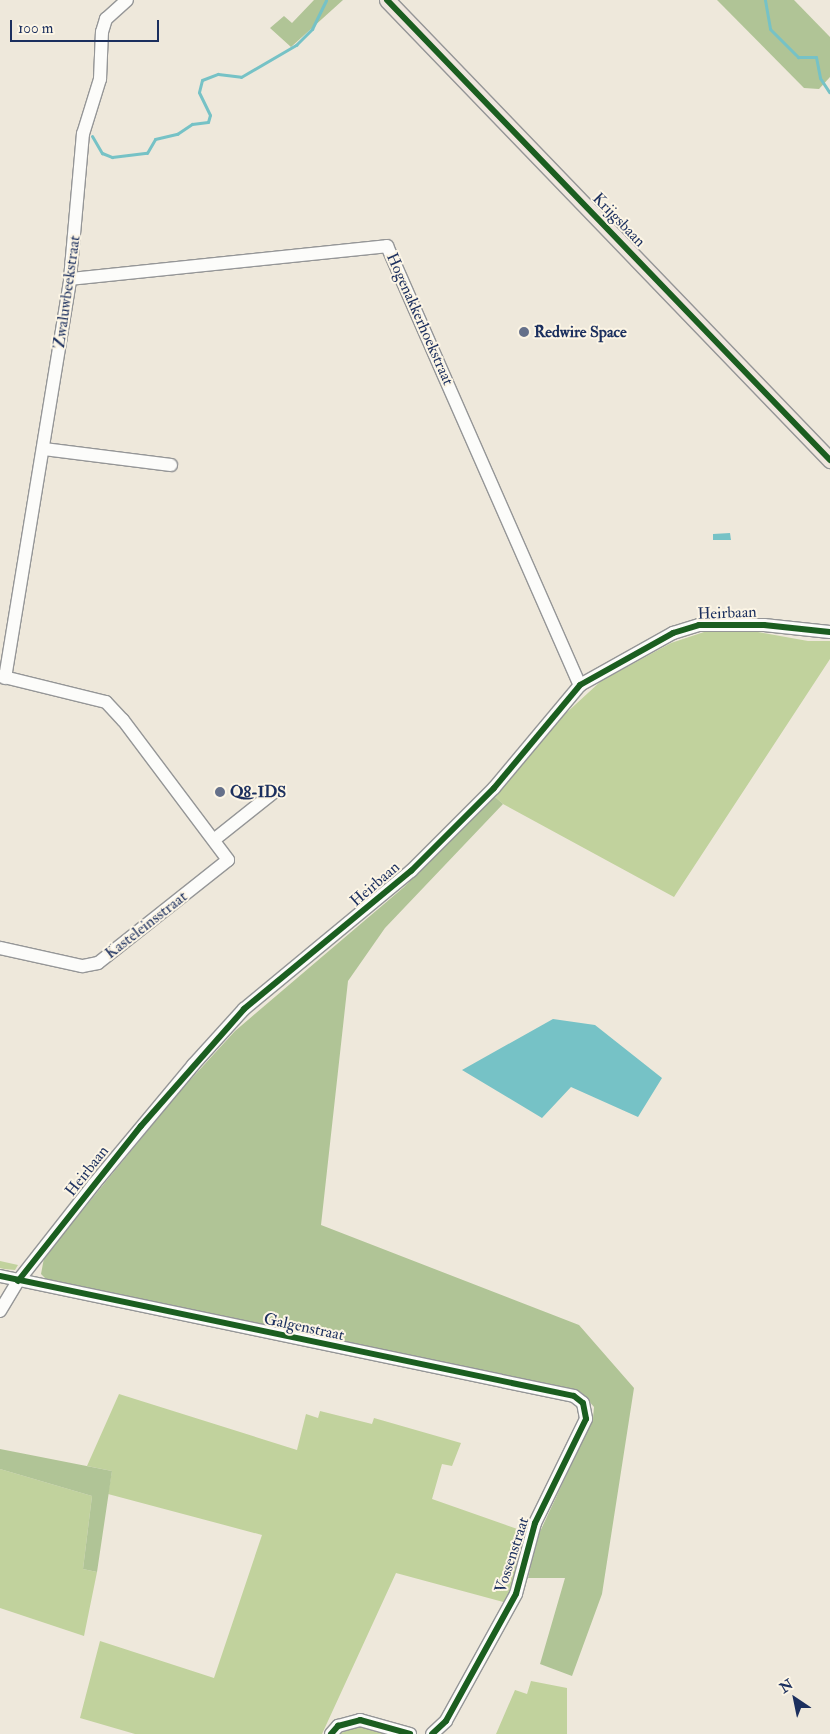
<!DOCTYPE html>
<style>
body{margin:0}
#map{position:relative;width:830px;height:1734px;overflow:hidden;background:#eee8db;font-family:"IM FELL Double Pica",serif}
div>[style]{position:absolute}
.green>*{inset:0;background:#c1d29d}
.forest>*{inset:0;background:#b0c496}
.water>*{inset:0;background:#76c2c6}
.stream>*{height:3px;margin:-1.5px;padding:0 1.5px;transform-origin:1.5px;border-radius:1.5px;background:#76c2c6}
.roads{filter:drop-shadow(1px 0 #959697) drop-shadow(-1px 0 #959697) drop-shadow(0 1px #959697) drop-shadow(0 -1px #959697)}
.minor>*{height:12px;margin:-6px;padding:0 6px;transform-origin:6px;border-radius:6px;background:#fcfcfa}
.major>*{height:15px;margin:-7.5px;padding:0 7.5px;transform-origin:7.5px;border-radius:7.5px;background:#efe6de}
.cycleway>*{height:6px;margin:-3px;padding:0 3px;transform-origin:3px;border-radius:3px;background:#1b5e20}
.dots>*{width:14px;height:14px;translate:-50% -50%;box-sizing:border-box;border:2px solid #fcf5e5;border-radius:50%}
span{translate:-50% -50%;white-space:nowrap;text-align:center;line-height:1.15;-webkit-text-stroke:4px #fcf5e5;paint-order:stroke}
.street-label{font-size:16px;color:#1b2f5e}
.poi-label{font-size:16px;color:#1b2f5e;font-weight:700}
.left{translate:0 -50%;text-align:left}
.north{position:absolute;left:770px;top:1674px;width:50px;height:50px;-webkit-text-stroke:4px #fcf5e5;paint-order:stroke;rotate:326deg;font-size:14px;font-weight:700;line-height:20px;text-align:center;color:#1b2f5e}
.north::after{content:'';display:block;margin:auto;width:18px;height:22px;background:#1b2f5e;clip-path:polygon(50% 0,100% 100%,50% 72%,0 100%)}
.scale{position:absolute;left:10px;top:20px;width:149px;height:22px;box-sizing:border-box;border:2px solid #1b2f5e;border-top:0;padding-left:6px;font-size:15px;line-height:18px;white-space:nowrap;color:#1b2f5e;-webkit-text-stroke:4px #fcf5e5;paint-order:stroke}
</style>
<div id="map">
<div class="green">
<div style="clip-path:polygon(704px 632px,758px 632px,808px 641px,830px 641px,830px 659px,674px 897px,503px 804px,494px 796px,564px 715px,601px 681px,671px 643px)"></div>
<div style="clip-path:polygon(0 1261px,18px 1265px,15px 1270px,4px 1269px,0 1268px)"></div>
<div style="clip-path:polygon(119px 1394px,297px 1450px,306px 1414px,318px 1418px,320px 1411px,372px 1424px,374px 1418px,461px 1443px,452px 1466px,442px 1464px,432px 1499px,526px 1532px,518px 1572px,507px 1603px,396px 1573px,322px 1734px,135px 1734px,80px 1718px,100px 1641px,214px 1678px,262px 1535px,108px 1494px,112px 1471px,87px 1466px)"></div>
<div style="clip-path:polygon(0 1469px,92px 1496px,83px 1569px,97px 1572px,84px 1636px,0 1608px)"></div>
<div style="clip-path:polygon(531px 1681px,567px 1688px,567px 1734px,496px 1734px,515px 1690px,527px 1694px)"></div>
<div style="clip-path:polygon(359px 1725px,392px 1734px,339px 1734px)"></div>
</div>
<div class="forest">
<div style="clip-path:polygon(314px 0,343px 0,291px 47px,270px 28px,284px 16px,292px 23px)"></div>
<div style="clip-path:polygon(717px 0,794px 0,830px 37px,830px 77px,819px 89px,804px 88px)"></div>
<div style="clip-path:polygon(494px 796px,503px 804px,385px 928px,348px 981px,321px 1225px,579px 1325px,634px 1388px,602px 1594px,572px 1676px,540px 1664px,565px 1578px,528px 1578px,537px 1538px,593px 1418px,594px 1407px,582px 1393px,46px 1279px,41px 1274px,44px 1258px,54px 1245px,180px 1091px,235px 1031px,404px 887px)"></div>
<div style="clip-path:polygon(0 1449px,112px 1471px,97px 1572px,83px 1569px,92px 1496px,0 1469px)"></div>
</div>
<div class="water">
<div style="clip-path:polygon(730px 533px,731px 540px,713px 540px,713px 534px)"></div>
<div style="clip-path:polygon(553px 1019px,595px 1025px,662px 1078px,638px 1117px,571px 1087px,542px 1118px,462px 1070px)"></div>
</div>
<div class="stream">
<div style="left:765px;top:0;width:29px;rotate:80deg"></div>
<div style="left:770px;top:29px;width:40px;rotate:45deg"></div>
<div style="left:798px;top:57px;width:18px"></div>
<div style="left:816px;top:57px;width:21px;rotate:79deg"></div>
<div style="left:820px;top:78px;width:17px;rotate:57deg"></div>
<div style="left:92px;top:136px;width:20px;rotate:60deg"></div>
<div style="left:102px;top:153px;width:11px;rotate:22deg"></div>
<div style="left:112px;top:157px;width:35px;rotate:-7deg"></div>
<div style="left:147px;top:153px;width:16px;rotate:-60deg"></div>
<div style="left:155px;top:139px;width:23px;rotate:-13deg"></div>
<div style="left:177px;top:134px;width:18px;rotate:-34deg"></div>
<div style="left:192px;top:124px;width:16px;rotate:-7deg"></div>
<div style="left:208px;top:122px;width:7px;rotate:-74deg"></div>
<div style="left:210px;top:115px;width:25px;rotate:-116deg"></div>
<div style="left:199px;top:92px;width:12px;rotate:-76deg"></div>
<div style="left:202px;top:80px;width:17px;rotate:-21deg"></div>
<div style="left:218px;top:74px;width:23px;rotate:7deg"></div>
<div style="left:241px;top:77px;width:64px;rotate:-30.2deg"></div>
<div style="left:296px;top:45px;width:23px;rotate:-45deg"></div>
<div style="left:312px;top:29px;width:32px;rotate:-64deg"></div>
</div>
<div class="roads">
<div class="minor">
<div style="left:70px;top:279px;width:319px;rotate:-5.9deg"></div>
<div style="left:387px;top:246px;width:480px;rotate:66.3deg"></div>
<div style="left:44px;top:449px;width:128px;rotate:7.2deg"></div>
<div style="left:0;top:676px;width:109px;rotate:13.8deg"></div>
<div style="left:106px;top:702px;width:25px;rotate:47deg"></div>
<div style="left:123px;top:720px;width:175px;rotate:53.1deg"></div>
<div style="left:228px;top:860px;width:166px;rotate:141.6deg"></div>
<div style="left:98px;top:963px;width:16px;rotate:169deg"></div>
<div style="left:82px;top:966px;width:84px;rotate:-167.6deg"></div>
<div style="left:5px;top:678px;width:404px;rotate:-80.7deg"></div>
<div style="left:70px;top:279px;width:146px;rotate:-84.9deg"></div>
<div style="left:83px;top:134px;width:58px;rotate:-72.8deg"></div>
<div style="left:100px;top:79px;width:47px;rotate:-87.6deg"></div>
<div style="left:102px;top:32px;width:14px;rotate:-73deg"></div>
<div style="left:106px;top:19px;width:28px;rotate:-42deg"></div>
<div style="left:215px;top:839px;width:75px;rotate:-38.5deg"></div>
<div style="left:0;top:1276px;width:586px;rotate:11.81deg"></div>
<div style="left:574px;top:1396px;width:11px;rotate:38deg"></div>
<div style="left:583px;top:1403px;width:16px;rotate:79deg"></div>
<div style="left:586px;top:1419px;width:116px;rotate:116.1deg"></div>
<div style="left:535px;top:1523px;width:73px;rotate:105deg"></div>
<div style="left:516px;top:1594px;width:145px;rotate:118.9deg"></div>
<div style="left:446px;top:1721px;width:19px;rotate:137deg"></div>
<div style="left:0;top:1311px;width:35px;rotate:-59deg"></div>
<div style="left:18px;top:1281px;width:123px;rotate:-51.9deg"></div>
<div style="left:94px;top:1184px;width:155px;rotate:-50.2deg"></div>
<div style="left:193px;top:1065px;width:76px;rotate:-47.7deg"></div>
<div style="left:244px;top:1009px;width:217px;rotate:-39.6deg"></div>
<div style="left:411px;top:871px;width:117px;rotate:-45deg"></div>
<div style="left:494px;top:788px;width:134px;rotate:-50.1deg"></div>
<div style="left:580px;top:685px;width:107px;rotate:-29.2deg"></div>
<div style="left:673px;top:633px;width:27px;rotate:-17deg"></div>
<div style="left:699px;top:625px;width:65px"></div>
<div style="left:764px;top:625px;width:66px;rotate:6.1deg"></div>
<div style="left:331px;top:1734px;width:11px;rotate:-49deg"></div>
<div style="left:338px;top:1726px;width:23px;rotate:-15deg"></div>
<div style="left:360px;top:1720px;width:52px;rotate:15.6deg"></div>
</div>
<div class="major">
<div style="left:387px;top:0;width:639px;rotate:46.08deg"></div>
</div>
</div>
<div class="cycleway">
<div style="left:387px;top:0;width:639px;rotate:46.08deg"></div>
<div style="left:0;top:1276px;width:586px;rotate:11.81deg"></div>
<div style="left:574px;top:1396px;width:11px;rotate:38deg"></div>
<div style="left:583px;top:1403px;width:16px;rotate:79deg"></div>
<div style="left:586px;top:1419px;width:116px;rotate:116.1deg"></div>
<div style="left:535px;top:1523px;width:73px;rotate:105deg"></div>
<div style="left:516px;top:1594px;width:145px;rotate:118.9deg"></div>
<div style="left:446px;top:1721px;width:19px;rotate:137deg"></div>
<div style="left:18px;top:1281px;width:198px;rotate:-51.6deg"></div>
<div style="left:141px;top:1126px;width:156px;rotate:-48.6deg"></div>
<div style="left:244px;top:1009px;width:217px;rotate:-39.6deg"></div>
<div style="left:411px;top:871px;width:117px;rotate:-45deg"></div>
<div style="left:494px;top:788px;width:134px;rotate:-50.1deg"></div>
<div style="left:580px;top:685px;width:107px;rotate:-29.2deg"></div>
<div style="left:673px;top:633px;width:27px;rotate:-17deg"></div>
<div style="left:699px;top:625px;width:65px"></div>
<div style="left:764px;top:625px;width:66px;rotate:6.1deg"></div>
<div style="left:331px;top:1734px;width:11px;rotate:-49deg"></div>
<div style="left:338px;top:1726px;width:23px;rotate:-15deg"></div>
<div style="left:360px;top:1720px;width:52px;rotate:15.6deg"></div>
</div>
<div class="dots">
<div style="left:524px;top:332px;background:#65708a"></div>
<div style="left:220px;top:792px;background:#65708a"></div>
</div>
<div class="street-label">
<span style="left:619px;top:220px;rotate:46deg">Krijgsbaan</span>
<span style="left:67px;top:292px;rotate:-82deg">Zwaluwbeekstraat</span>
<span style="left:420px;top:319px;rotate:66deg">Hogenakkerhoekstraat</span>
<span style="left:727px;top:613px;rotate:-2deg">Heirbaan</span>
<span style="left:375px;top:884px;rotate:-41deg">Heirbaan</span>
<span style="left:146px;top:925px;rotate:-38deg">Kasteleinsstraat</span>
<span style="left:87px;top:1171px;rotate:-52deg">Heirbaan</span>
<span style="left:304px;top:1327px;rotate:12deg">Galgenstraat</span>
<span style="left:512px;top:1555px;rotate:-72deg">Vossenstraat</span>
</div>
<div class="poi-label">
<span class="left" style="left:534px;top:332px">Redwire Space</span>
<span class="left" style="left:230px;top:792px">Q8-IDS</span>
</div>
<div class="north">N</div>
<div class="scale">100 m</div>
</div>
